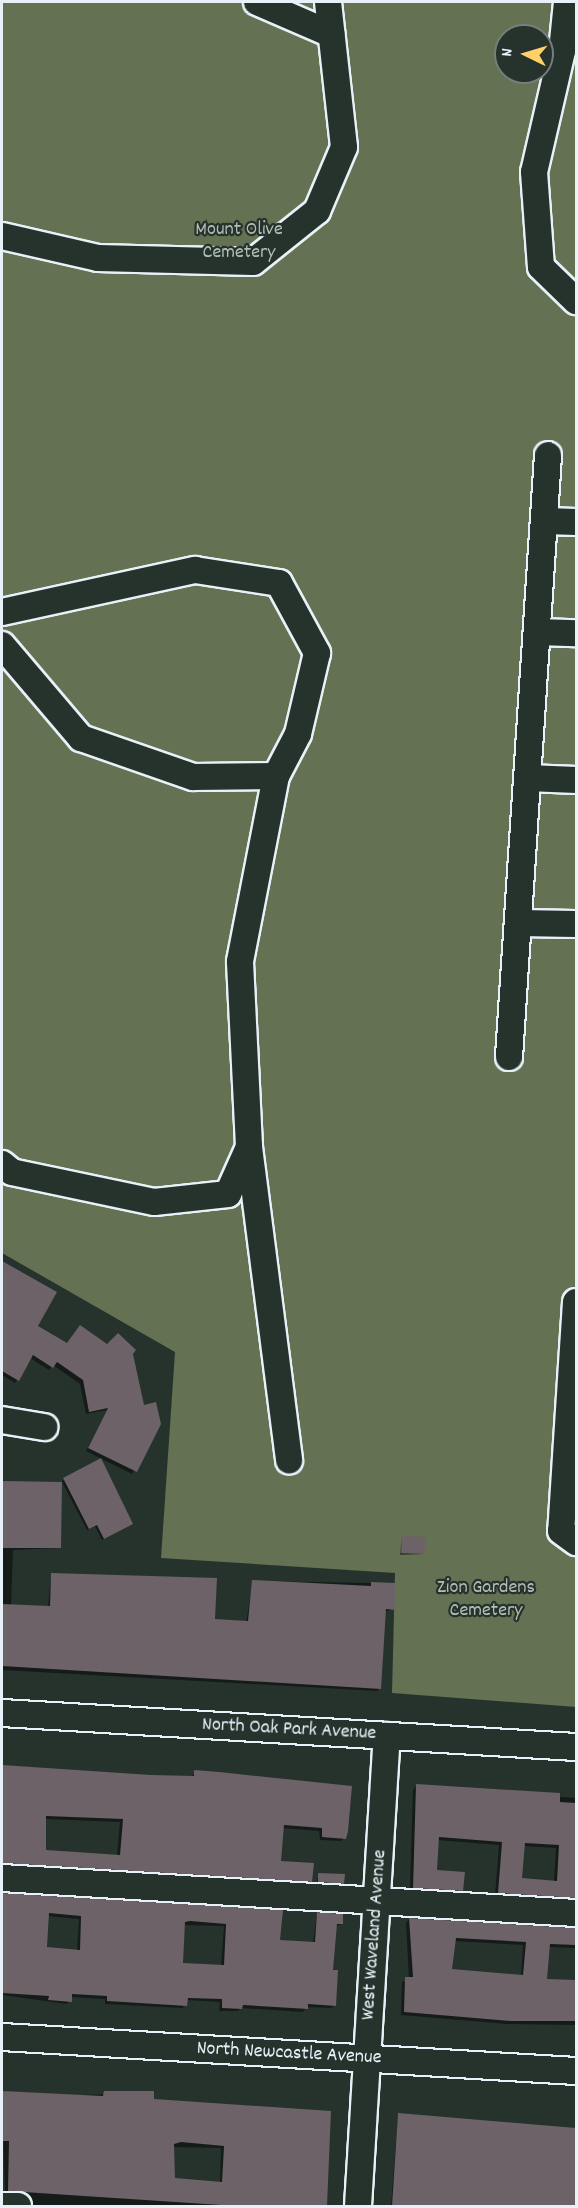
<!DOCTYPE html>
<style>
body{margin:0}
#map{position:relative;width:578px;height:2208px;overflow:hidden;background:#26332d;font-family:Dekko,sans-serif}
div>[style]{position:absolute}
.green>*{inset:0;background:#647152}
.shadow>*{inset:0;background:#0007}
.building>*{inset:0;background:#6c6267}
.roads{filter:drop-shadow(2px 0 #e8f1f8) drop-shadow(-2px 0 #e8f1f8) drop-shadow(0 2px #e8f1f8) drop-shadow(0 -2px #e8f1f8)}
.minor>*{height:26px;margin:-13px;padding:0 13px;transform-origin:13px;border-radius:13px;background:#26332d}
span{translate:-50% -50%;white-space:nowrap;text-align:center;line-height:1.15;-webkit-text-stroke:4.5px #26332d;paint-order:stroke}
.park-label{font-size:20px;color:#b3beb6}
.street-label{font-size:20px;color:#e8f1f8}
.frame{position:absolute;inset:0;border:3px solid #e8f1f8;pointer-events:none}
.north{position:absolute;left:494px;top:24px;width:60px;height:60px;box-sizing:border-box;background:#26332d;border:2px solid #747f7e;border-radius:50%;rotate:275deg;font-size:16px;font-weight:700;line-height:24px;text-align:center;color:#e8f1f8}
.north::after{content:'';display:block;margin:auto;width:21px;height:27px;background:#ffd166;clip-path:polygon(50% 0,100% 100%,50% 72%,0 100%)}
</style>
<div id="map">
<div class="green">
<div style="clip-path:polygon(evenodd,2px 2px,576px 2px,576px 1707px,392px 1693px,395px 1573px,161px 1558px,175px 1352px,2px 1253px,2px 2px,506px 36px,542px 36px,542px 72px,506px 72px,506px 36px)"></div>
</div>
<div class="shadow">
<div style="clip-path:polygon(2px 1262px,55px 1293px,36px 1326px,67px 1344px,107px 1346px,131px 1353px,142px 1406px,159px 1424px,132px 1474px,86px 1451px,107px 1410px,86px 1414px,80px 1384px,53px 1365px,49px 1370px,30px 1358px,15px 1383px,2px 1375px)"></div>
<div style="clip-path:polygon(64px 1479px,132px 1524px,102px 1540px,95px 1526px,87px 1530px,62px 1482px)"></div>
<div style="clip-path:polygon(2px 1480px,14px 1483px,60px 1548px,13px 1550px,11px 1606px,48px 1607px,51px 1575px,215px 1579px,213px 1621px,246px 1623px,253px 1581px,371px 1583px,393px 1609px,384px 1612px,380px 1688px,377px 1691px,2px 1670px)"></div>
<div style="clip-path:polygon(402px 1538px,424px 1554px,400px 1555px)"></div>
<div style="clip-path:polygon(evenodd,2px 1767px,115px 1773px,115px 1776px,191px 1778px,195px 1772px,219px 1773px,344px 1838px,341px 1841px,320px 1840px,319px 1831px,282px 1828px,280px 1863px,311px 1881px,307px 1885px,2px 1866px,2px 1767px,45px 1819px,120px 1822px,117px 1856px,44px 1852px,45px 1819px)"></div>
<div style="clip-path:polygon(evenodd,416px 1786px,576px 1798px,576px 1903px,495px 1896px,499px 1845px,437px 1840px,435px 1871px,462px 1890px,458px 1894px,410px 1891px,413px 1790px,416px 1786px,523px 1846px,556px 1848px,554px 1882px,521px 1880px,523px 1846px)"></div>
<div style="clip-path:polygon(319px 1874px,343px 1883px,316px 1884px)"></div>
<div style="clip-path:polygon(evenodd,2px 1894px,281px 1912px,279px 1942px,313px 1943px,317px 1914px,341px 1924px,335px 1927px,331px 1971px,335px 2005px,331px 2008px,306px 2007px,303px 2012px,241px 2008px,238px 2011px,219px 2011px,220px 2002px,186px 2000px,183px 2008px,105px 2004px,105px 1999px,70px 1997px,67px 2004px,2px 1995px,2px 1894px,47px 1916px,79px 1919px,77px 1951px,45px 1948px,47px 1916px,2px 1894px,184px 1925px,224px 1926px,221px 1967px,182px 1964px,184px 1925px)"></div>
<div style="clip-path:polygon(evenodd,409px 1919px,576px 1929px,576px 1948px,548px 1947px,546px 1980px,576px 1982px,576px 2025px,507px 2024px,401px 2015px,402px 1982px,409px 1979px,406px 1923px,409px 1919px,454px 1941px,523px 1945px,521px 1977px,450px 1971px,454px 1941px)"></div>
<div style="clip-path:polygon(evenodd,2px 2093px,44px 2096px,153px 2093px,152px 2101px,329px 2112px,323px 2206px,29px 2206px,5px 2194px,2px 2093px,173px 2147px,221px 2148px,220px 2183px,173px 2180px,173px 2147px)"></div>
<div style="clip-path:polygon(398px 2114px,576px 2129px,576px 2206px,391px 2206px)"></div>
</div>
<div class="building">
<div style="clip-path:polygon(2px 1261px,57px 1292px,38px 1326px,67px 1343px,80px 1325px,107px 1344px,118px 1333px,136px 1350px,133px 1354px,144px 1405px,156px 1402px,161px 1424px,137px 1472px,88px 1448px,108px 1408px,89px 1412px,83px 1380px,57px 1362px,53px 1368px,33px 1355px,19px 1381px,2px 1371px)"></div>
<div style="clip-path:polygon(101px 1458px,133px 1524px,104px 1539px,97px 1525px,89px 1529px,63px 1478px)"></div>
<div style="clip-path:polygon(2px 1481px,62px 1482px,61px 1548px,2px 1548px)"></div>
<div style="clip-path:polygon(402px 1536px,426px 1537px,425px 1554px,401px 1553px)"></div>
<div style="clip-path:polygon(51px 1573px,217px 1578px,215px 1619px,248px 1621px,252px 1580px,371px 1586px,371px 1582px,395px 1583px,395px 1610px,386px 1609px,381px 1689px,2px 1666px,2px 1604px,50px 1606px)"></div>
<div style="clip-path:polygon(evenodd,2px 1765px,151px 1775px,194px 1776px,194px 1770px,219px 1772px,352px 1786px,348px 1831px,346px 1839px,322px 1837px,322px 1828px,284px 1825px,281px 1861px,314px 1863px,312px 1882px,2px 1863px,2px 1765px,46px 1816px,123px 1819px,120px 1855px,46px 1850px,46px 1816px)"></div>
<div style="clip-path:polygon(evenodd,416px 1784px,560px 1793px,560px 1802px,576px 1803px,576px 1898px,498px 1893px,502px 1842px,439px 1837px,437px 1870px,465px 1872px,463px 1891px,413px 1888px,416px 1784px,525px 1843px,559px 1845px,557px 1881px,522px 1878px,525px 1843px)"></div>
<div style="clip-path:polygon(318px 1873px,345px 1874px,344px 1884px,318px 1882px)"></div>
<div style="clip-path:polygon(evenodd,2px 1893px,283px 1910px,280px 1940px,315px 1942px,317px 1912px,343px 1914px,343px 1924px,337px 1924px,333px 1970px,338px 1970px,336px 2006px,308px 2004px,308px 2009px,243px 2005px,242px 2009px,222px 2008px,222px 1999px,188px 1998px,187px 2006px,107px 2001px,107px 1996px,72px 1994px,72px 2002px,48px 2000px,49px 1996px,2px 1993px,2px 1893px,49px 1913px,81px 1916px,80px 1950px,47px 1947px,49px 1913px,2px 1893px,190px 1921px,226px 1924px,224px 1965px,183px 1963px,185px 1922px,190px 1921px)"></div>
<div style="clip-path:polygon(evenodd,409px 1918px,576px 1928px,576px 1945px,550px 1944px,547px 1979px,576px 1980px,576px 2021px,511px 2021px,404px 2012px,405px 1977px,413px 1977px,409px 1918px,456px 1938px,526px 1942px,523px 1975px,452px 1969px,456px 1938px)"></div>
<div style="clip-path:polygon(evenodd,2px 2091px,103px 2096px,104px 2091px,154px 2091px,154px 2099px,331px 2111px,327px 2206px,236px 2206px,8px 2191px,9px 2141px,2px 2141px,2px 2091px,181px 2142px,224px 2146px,222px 2182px,175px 2178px,174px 2144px,181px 2142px)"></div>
<div style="clip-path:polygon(398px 2113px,576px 2128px,576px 2206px,392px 2206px)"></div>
</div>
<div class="roads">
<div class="minor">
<div style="left:257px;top:2px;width:81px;rotate:23.4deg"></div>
<div style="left:567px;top:2px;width:49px;rotate:95.8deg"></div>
<div style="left:562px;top:51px;width:124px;rotate:103deg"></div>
<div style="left:534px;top:172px;width:95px;rotate:85.8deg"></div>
<div style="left:541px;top:267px;width:49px;rotate:44.2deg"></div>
<div style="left:2px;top:236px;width:98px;rotate:12.9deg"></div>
<div style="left:98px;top:258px;width:155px;rotate:1.5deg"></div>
<div style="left:253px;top:262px;width:82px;rotate:-38.6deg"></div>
<div style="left:317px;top:211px;width:69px;rotate:-67.1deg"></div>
<div style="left:344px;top:147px;width:146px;rotate:-96.3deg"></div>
<div style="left:546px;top:521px;width:30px;rotate:2deg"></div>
<div style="left:2px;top:612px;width:198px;rotate:-12.3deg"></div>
<div style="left:195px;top:570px;width:85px;rotate:8.8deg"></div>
<div style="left:279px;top:583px;width:80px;rotate:61.5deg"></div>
<div style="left:317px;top:653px;width:83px;rotate:103.2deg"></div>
<div style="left:298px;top:734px;width:47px;rotate:117.6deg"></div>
<div style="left:276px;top:776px;width:189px;rotate:101deg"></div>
<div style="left:240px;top:962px;width:185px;rotate:87.2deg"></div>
<div style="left:249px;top:1147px;width:51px;rotate:114.1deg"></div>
<div style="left:228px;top:1194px;width:74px;rotate:173.8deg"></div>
<div style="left:154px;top:1202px;width:145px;rotate:-168.1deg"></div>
<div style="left:12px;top:1172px;width:13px;rotate:-141deg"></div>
<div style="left:538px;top:632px;width:38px;rotate:2deg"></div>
<div style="left:2px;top:645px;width:122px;rotate:49.7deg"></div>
<div style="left:81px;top:738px;width:119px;rotate:19.2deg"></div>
<div style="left:193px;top:777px;width:83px;rotate:-0.7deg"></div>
<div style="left:528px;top:778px;width:48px;rotate:2.4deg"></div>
<div style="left:518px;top:923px;width:58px;rotate:1deg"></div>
<div style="left:509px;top:1057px;width:603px;rotate:-86.29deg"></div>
<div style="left:249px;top:1147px;width:316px;rotate:82.7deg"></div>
<div style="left:576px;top:1302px;width:229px;rotate:93.7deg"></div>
<div style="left:561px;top:1531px;width:19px;rotate:36deg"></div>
<div style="left:2px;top:1420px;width:43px;rotate:9.5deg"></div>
<div style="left:2px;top:1713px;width:575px;rotate:3.39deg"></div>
<div style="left:2px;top:1878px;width:575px;rotate:3.49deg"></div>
<div style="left:2px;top:2037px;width:575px;rotate:3.39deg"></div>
<div style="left:2px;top:2206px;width:16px"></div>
<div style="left:358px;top:2206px;width:471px;rotate:-86.5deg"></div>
</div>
</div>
<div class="park-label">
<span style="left:239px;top:242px">Mount Olive<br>Cemetery</span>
<span style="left:486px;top:1600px">Zion Gardens<br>Cemetery</span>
</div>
<div class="street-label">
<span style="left:289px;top:1730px;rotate:3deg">North Oak Park Avenue</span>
<span style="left:375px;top:1935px;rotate:-86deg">West Waveland Avenue</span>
<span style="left:289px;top:2054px;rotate:3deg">North Newcastle Avenue</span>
</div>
<div class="frame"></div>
<div class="north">N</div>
</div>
